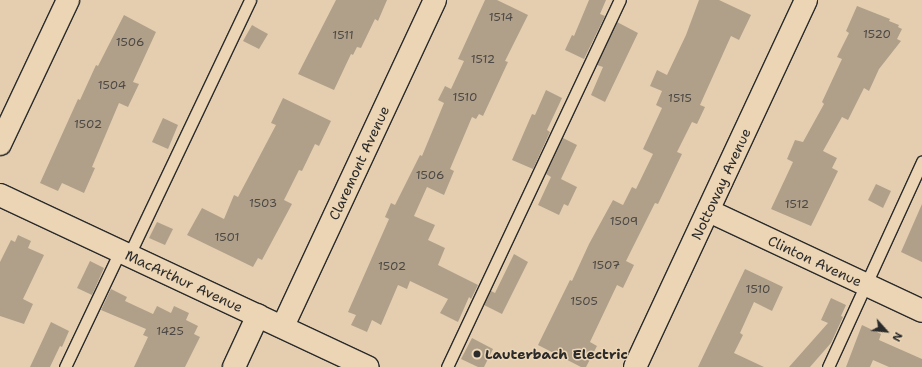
<!DOCTYPE html>
<style>
body{margin:0}
#map{position:relative;width:922px;height:367px;overflow:hidden;background:#e4ceaf;font-family:"Shantell Sans",sans-serif}
div>[style]{position:absolute}
.building>*{inset:0;background:#b0a08a}
.roads{filter:drop-shadow(1px 0 #2b2b2b) drop-shadow(-1px 0 #2b2b2b) drop-shadow(0 1px #2b2b2b) drop-shadow(0 -1px #2b2b2b)}
.service>*{height:11px;margin:-5.5px;padding:0 5.5px;transform-origin:5.5px;border-radius:5.5px;background:#ecd5b5}
.minor>*{height:22px;margin:-11px;padding:0 11px;transform-origin:11px;border-radius:11px;background:#ecd5b5}
.dots>*{width:11px;height:11px;translate:-50% -50%;box-sizing:border-box;border:2px solid #ecd5b5;border-radius:50%}
span{translate:-50% -50%;white-space:nowrap;text-align:center;line-height:1.15;-webkit-text-stroke:3px #ecd5b5;paint-order:stroke}
.number-label{font-size:12px;color:#4c4843}
.number-label span{-webkit-text-stroke-width:0}
.street-label{font-size:14px;color:#2b2b2b}
.poi-label{font-size:14px;color:#2b2b2b;font-weight:700}
.left{translate:0 -50%;text-align:left}
.north{position:absolute;left:866px;top:311px;width:40px;height:40px;-webkit-text-stroke:3px #ecd5b5;paint-order:stroke;rotate:117deg;font-size:11px;font-weight:700;line-height:16px;text-align:center;color:#2b2b2b}
.north::after{content:'';display:block;margin:auto;width:14px;height:18px;background:#2b2b2b;clip-path:polygon(50% 0,100% 100%,50% 72%,0 100%)}
</style>
<div id="map">
<div class="building">
<div style="clip-path:polygon(336px 0,387px 0,378px 21px,375px 19px,361px 48px,357px 47px,353px 55px,351px 54px,334px 90px,298px 74px)"></div>
<div style="clip-path:polygon(485px 0,497px 0,528px 15px,505px 61px,508px 62px,483px 116px,479px 114px,476px 119px,472px 117px,450px 169px,454px 171px,444px 195px,427px 187px,414px 216px,435px 225px,428px 240px,445px 248px,438px 265px,478px 285px,471px 299px,469px 297px,458px 322px,440px 313px,448px 299px,410px 281px,407px 289px,398px 285px,381px 325px,372px 320px,367px 332px,351px 325px,356px 315px,348px 312px,389px 219px,385px 217px,391px 203px,395px 205px,420px 155px,422px 156px,444px 103px,438px 100px,445px 86px,451px 89px,464px 61px,458px 59px)"></div>
<div style="clip-path:polygon(589px 0,606px 0,600px 14px,605px 16px,584px 59px,565px 50px,572px 35px,574px 36px)"></div>
<div style="clip-path:polygon(699px 0,719px 0,751px 15px,739px 40px,731px 36px,700px 105px,705px 107px,697px 124px,692px 122px,677px 152px,682px 154px,658px 204px,655px 203px,626px 261px,634px 265px,623px 288px,617px 285px,590px 342px,597px 346px,586px 367px,581px 367px,538px 345px,570px 280px,572px 281px,589px 244px,613px 200px,623px 205px,632px 187px,636px 189px,653px 154px,643px 149px,662px 108px,656px 105px,662px 91px,650px 86px,657px 70px,667px 75px,686px 35px)"></div>
<div style="clip-path:polygon(857px 6px,890px 19px,889px 21px,899px 25px,898px 27px,902px 29px,897px 39px,901px 41px,879px 69px,869px 91px,864px 88px,848px 120px,842px 117px,823px 151px,837px 158px,832px 168px,838px 171px,811px 226px,771px 209px,793px 162px,787px 159px,795px 140px,803px 142px,824px 104px,822px 102px,842px 59px,837px 57px,849px 33px,846px 31px)"></div>
<div style="clip-path:polygon(124px 15px,156px 32px,133px 82px,139px 84px,128px 107px,119px 103px,92px 167px,95px 168px,84px 193px,62px 183px,58px 191px,40px 183px,78px 99px,80px 100px,96px 65px,98px 66px)"></div>
<div style="clip-path:polygon(617px 22px,638px 33px,605px 102px,591px 95px,603px 67px,597px 65px)"></div>
<div style="clip-path:polygon(252px 25px,268px 34px,259px 49px,243px 41px)"></div>
<div style="clip-path:polygon(546px 90px,562px 98px,547px 130px,550px 132px,533px 169px,512px 160px,532px 114px,535px 115px)"></div>
<div style="clip-path:polygon(283px 98px,331px 121px,319px 146px,315px 144px,302px 171px,299px 170px,284px 200px,292px 204px,262px 260px,258px 258px,253px 267px,187px 235px,202px 208px,224px 219px,234px 195px,238px 197px,276px 125px,271px 123px)"></div>
<div style="clip-path:polygon(163px 118px,178px 125px,168px 149px,152px 142px)"></div>
<div style="clip-path:polygon(563px 138px,577px 145px,561px 179px,577px 187px,568px 206px,564px 204px,559px 215px,538px 205px,551px 177px,546px 174px)"></div>
<div style="clip-path:polygon(876px 184px,891px 191px,883px 208px,868px 200px)"></div>
<div style="clip-path:polygon(922px 204px,922px 262px,901px 252px)"></div>
<div style="clip-path:polygon(157px 222px,173px 229px,165px 245px,149px 238px)"></div>
<div style="clip-path:polygon(18px 235px,31px 241px,28px 248px,44px 255px,23px 299px,33px 304px,24px 324px,0 316px,0 262px,11px 240px,15px 242px)"></div>
<div style="clip-path:polygon(514px 254px,528px 262px,502px 314px,484px 305px,491px 291px,495px 293px)"></div>
<div style="clip-path:polygon(90px 261px,104px 268px,92px 295px,77px 288px)"></div>
<div style="clip-path:polygon(745px 269px,783px 287px,772px 311px,754px 302px,740px 333px,743px 335px,734px 353px,764px 367px,698px 367px)"></div>
<div style="clip-path:polygon(111px 289px,127px 297px,125px 301px,153px 314px,157px 306px,171px 313px,174px 306px,189px 313px,186px 320px,198px 326px,194px 334px,200px 337px,185px 367px,134px 367px,148px 337px,143px 335px,146px 329px,101px 310px)"></div>
<div style="clip-path:polygon(831px 298px,846px 305px,841px 316px,843px 317px,831px 343px,810px 367px,789px 367px,828px 323px,821px 320px)"></div>
<div style="clip-path:polygon(51px 322px,69px 331px,62px 347px,60px 346px,50px 367px,30px 367px)"></div>
<div style="clip-path:polygon(862px 325px,881px 334px,879px 340px,922px 359px,922px 367px,889px 367px,873px 360px,870px 367px,846px 367px)"></div>
<div style="clip-path:polygon(472px 338px,493px 349px,484px 367px,478px 367px,461px 359px)"></div>
</div>
<div class="roads">
<div class="service">
<div style="left:129px;top:255px;width:282px;rotate:-64.6deg"></div>
<div style="left:65px;top:367px;width:128px;rotate:-64.6deg"></div>
<div style="left:447px;top:367px;width:406px;rotate:-64.8deg"></div>
<div style="left:828px;top:367px;width:226px;rotate:-65.4deg"></div>
</div>
<div class="minor">
<div style="left:0;top:144px;width:159px;rotate:-64.7deg"></div>
<div style="left:0;top:195px;width:406px;rotate:25.1deg"></div>
<div style="left:709px;top:211px;width:235px;rotate:25.1deg"></div>
<div style="left:283px;top:326px;width:360px;rotate:-65deg"></div>
<div style="left:234px;top:367px;width:57px;rotate:-65.2deg"></div>
<div style="left:635px;top:367px;width:405px;rotate:-65deg"></div>
</div>
</div>
<div class="dots">
<div style="left:477px;top:354px;background:#2b2b2b"></div>
</div>
<div class="number-label">
<span style="left:501px;top:18px">1514</span>
<span style="left:877px;top:35px">1520</span>
<span style="left:343px;top:36px">1511</span>
<span style="left:130px;top:43px">1506</span>
<span style="left:483px;top:60px">1512</span>
<span style="left:112px;top:86px">1504</span>
<span style="left:465px;top:98px">1510</span>
<span style="left:680px;top:99px">1515</span>
<span style="left:88px;top:125px">1502</span>
<span style="left:430px;top:176px">1506</span>
<span style="left:263px;top:204px">1503</span>
<span style="left:797px;top:205px">1512</span>
<span style="left:624px;top:222px">1509</span>
<span style="left:227px;top:238px">1501</span>
<span style="left:606px;top:266px">1507</span>
<span style="left:392px;top:267px">1502</span>
<span style="left:758px;top:290px">1510</span>
<span style="left:584px;top:302px">1505</span>
<span style="left:170px;top:332px">1425</span>
</div>
<div class="street-label">
<span style="left:359px;top:163px;rotate:-65deg">Claremont Avenue</span>
<span style="left:721px;top:184px;rotate:-65deg">Nottoway Avenue</span>
<span style="left:815px;top:261px;rotate:25deg">Clinton Avenue</span>
<span style="left:184px;top:281px;rotate:25deg">MacArthur Avenue</span>
</div>
<div class="poi-label">
<span class="left" style="left:485px;top:354px">Lauterbach Electric</span>
</div>
<div class="north">N</div>
</div>
